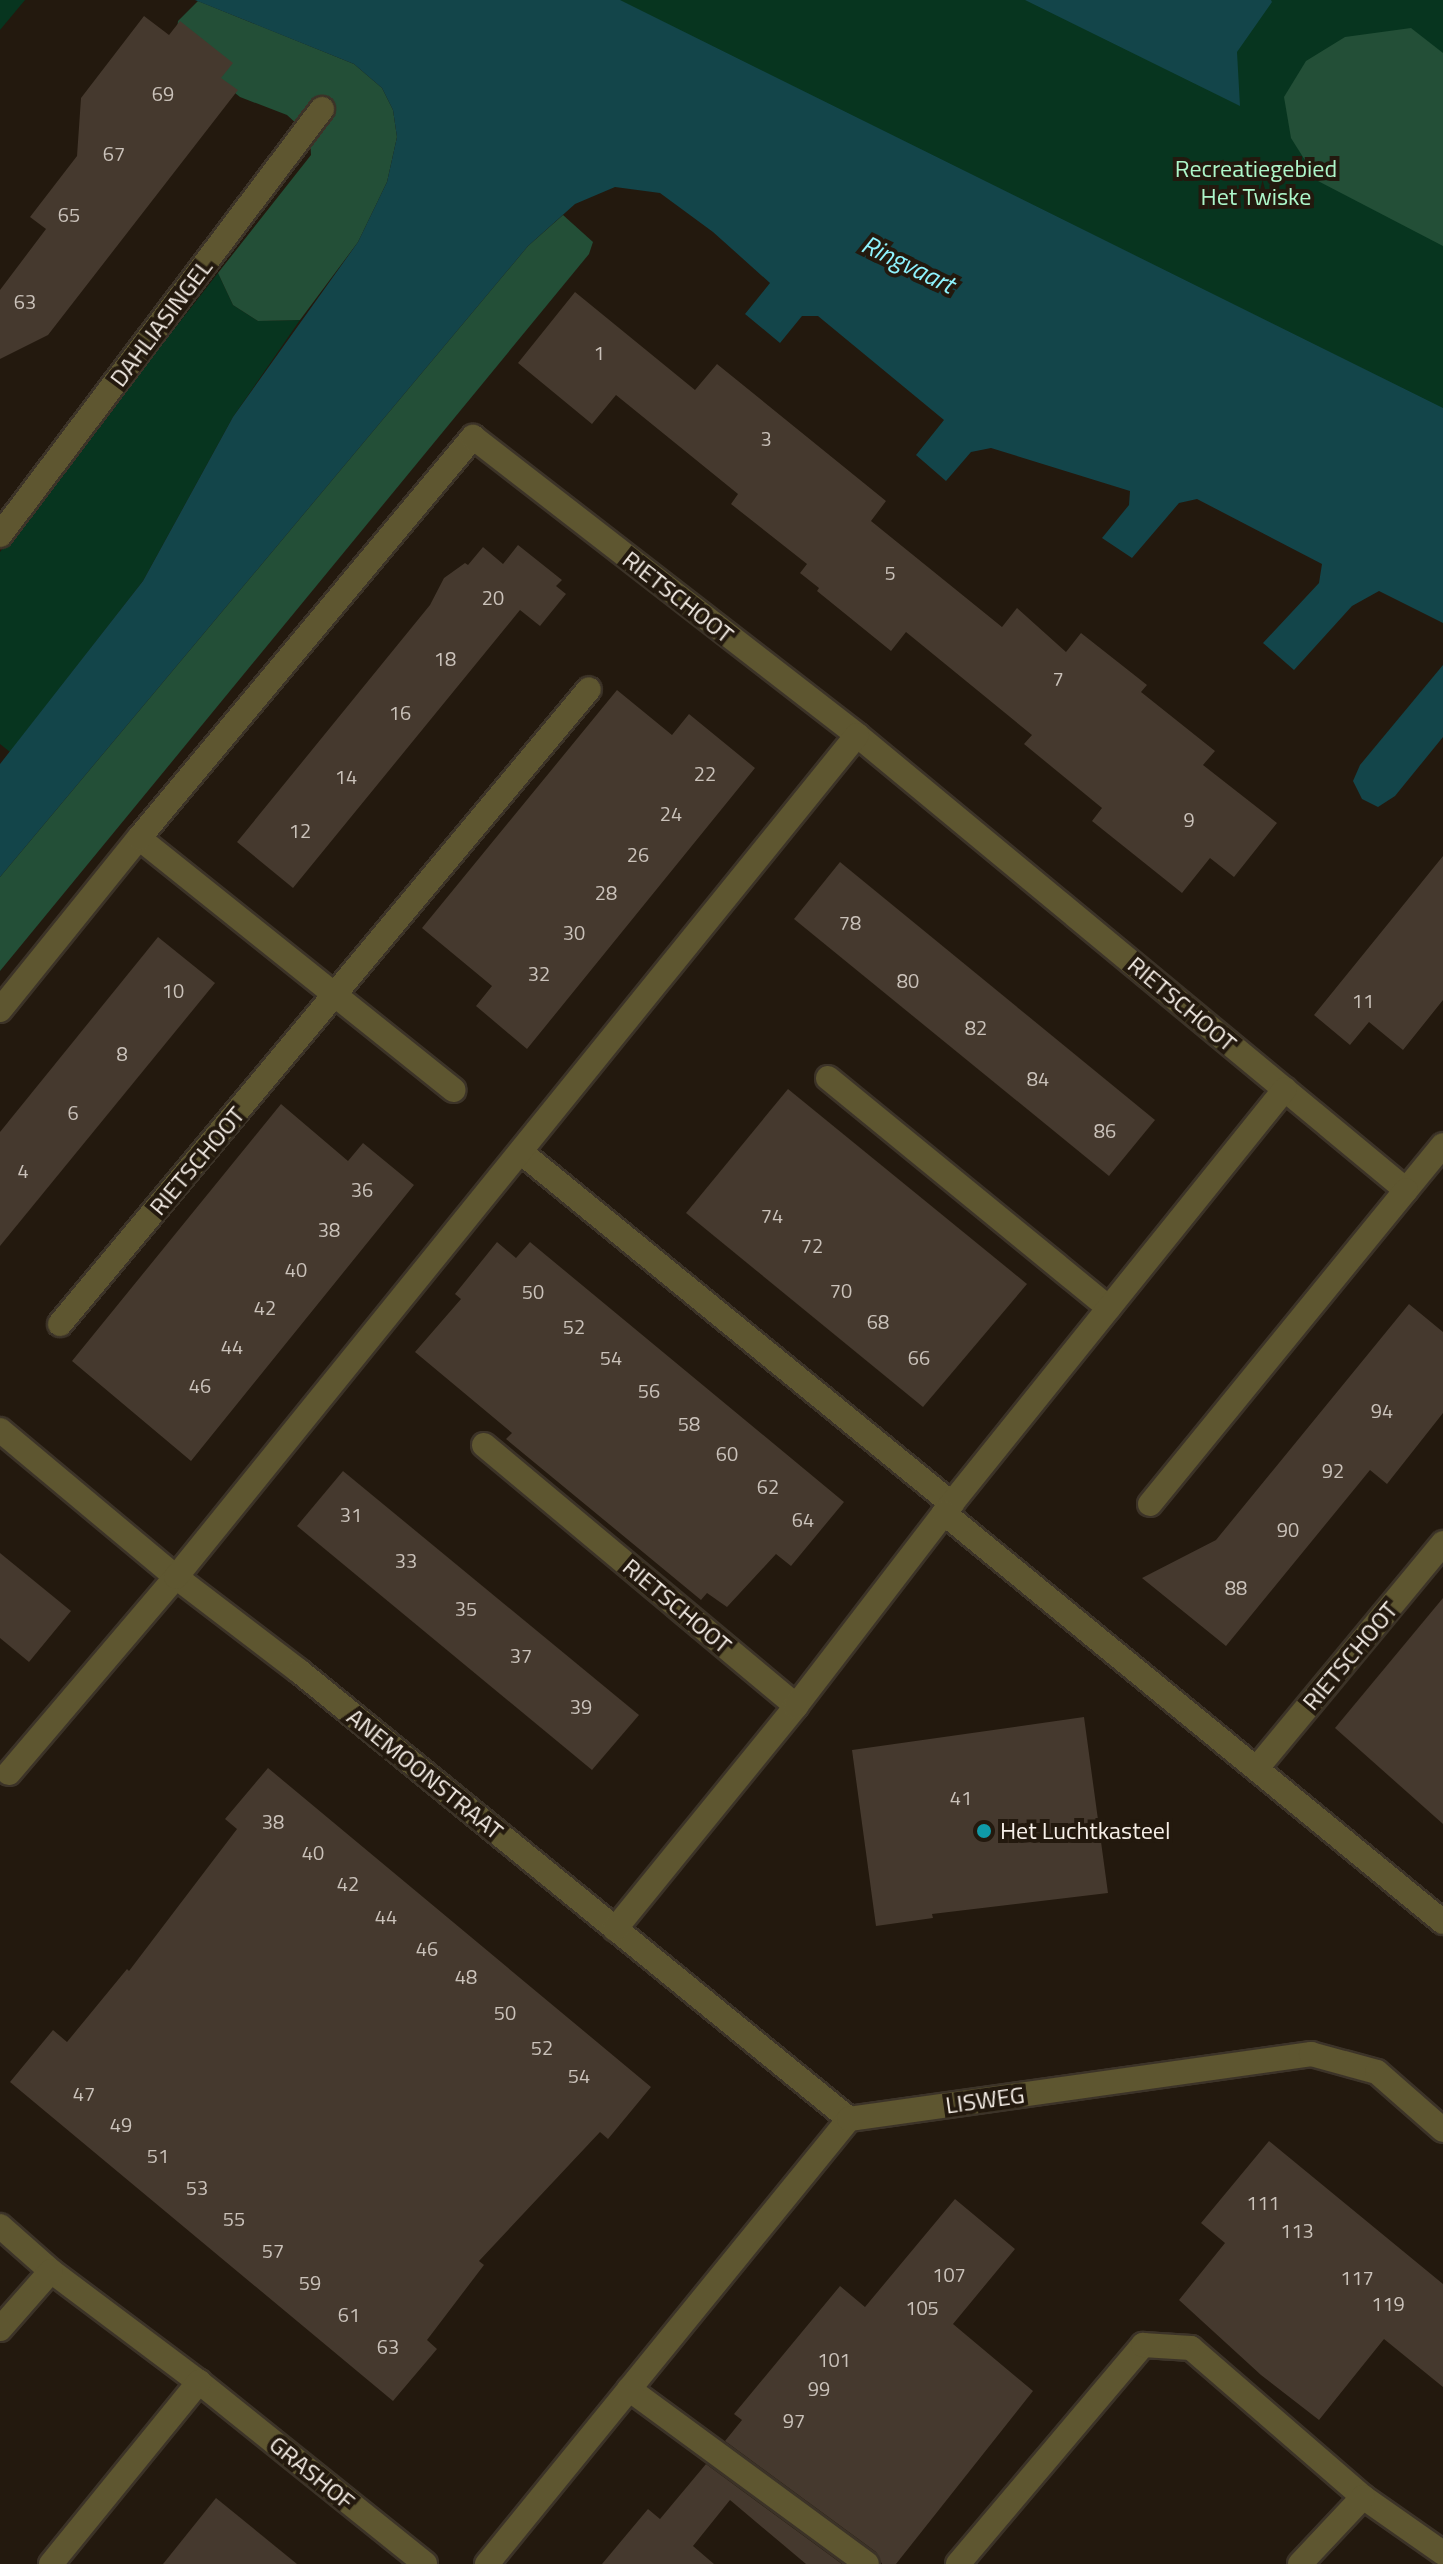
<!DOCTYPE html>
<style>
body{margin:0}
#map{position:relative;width:1443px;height:2564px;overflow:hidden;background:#23190e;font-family:"Titillium Web",sans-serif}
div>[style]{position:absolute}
.green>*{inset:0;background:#07351f}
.forest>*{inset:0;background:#234f37}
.water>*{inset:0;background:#13454a}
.building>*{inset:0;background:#45392e}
.roads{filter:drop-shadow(2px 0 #3c3328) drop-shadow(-2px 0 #3c3328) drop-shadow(0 2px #3c3328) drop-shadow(0 -2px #3c3328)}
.minor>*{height:24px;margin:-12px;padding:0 12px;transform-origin:12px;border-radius:12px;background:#5e5630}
.dots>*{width:22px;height:22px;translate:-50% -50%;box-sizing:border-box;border:4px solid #23190e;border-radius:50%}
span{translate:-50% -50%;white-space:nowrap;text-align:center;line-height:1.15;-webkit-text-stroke:8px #23190e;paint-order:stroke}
.number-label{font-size:20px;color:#cac2ba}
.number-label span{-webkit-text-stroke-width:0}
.park-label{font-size:24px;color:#adf6c9}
.street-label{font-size:24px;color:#f6efe8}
.poi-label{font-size:24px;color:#f6efe8}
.left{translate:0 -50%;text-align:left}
.water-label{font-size:26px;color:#8ff3fe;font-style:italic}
</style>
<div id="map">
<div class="green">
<div style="clip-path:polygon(0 0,25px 0,0 30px)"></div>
<div style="clip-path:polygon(539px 0,1443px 0,1443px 485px)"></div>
<div style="clip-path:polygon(218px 273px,233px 305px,258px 321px,300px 320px,233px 417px,143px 581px,10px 752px,0 744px,0 552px)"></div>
</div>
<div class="forest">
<div style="clip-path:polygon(198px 1px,354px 64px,382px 88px,393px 110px,397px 137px,387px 182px,358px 242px,300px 320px,258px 321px,233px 305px,218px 273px,311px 155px,310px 136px,287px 115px,240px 97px,175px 45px,178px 21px)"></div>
<div style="clip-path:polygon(1411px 28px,1443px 53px,1443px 246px,1318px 181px,1291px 138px,1284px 97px,1306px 61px,1345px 37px)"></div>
<div style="clip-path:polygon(563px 215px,593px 242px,589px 254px,0 971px,0 877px,528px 246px)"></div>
</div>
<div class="water">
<div style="clip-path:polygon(195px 0,620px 0,1443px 408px,1443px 623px,1379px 591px,1352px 606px,1294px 670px,1263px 643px,1319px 583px,1322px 564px,1197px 499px,1179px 503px,1132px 558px,1102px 538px,1129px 505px,1130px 491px,991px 448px,971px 452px,946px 481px,916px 455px,944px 420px,818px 316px,802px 316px,780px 343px,745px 314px,770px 283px,713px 232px,660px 193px,615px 187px,575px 204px,528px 246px,0 877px,0 764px,143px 581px,233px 417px,358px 242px,387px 182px,397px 137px,393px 110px,382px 88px,354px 64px)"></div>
<div style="clip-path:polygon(1025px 0,1271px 0,1272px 2px,1237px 52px,1240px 106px)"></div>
<div style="clip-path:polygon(1443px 665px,1443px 737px,1395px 796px,1378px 807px,1362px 799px,1353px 781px,1360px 765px)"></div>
</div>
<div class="building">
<div style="clip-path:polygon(144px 16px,169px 35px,180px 21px,233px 63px,221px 78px,238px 90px,48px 335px,0 359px,0 290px,46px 229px,30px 217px,77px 156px,81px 98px)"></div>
<div style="clip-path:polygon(575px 292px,695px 390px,717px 364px,886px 501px,871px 521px,1002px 627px,1017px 608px,1066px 652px,1081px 633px,1147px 685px,1141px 692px,1215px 751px,1203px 765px,1277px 823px,1234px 877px,1210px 858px,1182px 893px,1092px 821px,1102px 808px,1024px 744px,1032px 735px,906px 632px,891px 651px,817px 591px,819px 588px,800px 573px,807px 564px,731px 504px,738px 494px,616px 395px,592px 424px,518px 363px)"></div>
<div style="clip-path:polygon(518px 545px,562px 580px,556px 586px,566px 594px,540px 626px,520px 610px,293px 888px,237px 842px,430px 605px,444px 578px,465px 563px,468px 565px,483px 547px,503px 564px)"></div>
<div style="clip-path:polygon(617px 690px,672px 735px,689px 714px,755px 768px,527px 1049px,476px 1006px,492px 986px,422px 928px)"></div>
<div style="clip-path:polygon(1443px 856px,1443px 1000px,1403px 1050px,1369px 1022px,1350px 1045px,1314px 1015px)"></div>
<div style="clip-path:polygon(840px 862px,1155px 1120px,1109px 1176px,794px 919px)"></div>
<div style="clip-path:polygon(158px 937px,215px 983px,0 1246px,0 1132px)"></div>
<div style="clip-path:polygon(788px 1089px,1027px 1284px,923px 1407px,686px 1213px)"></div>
<div style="clip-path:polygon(281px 1104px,348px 1161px,363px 1143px,414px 1185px,191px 1461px,72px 1361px)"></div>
<div style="clip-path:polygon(497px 1242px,516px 1258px,530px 1242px,844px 1502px,791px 1566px,776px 1554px,727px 1607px,707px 1593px,701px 1600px,506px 1439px,512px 1433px,415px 1352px,461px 1299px,455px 1294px)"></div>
<div style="clip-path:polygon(1409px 1304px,1443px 1332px,1443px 1413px,1387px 1484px,1370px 1470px,1226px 1646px,1142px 1578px,1216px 1540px)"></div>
<div style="clip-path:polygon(343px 1471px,639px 1715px,592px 1770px,297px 1526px)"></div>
<div style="clip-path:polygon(0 1553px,71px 1611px,29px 1662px,0 1638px)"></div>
<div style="clip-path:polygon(1443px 1598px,1443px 1824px,1335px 1728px)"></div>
<div style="clip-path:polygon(1084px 1717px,1108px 1893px,932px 1914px,933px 1918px,876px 1926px,852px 1750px)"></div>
<div style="clip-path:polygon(268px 1768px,651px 2087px,608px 2139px,600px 2132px,479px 2261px,484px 2265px,427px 2340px,437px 2349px,393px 2401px,10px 2082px,53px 2030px,67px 2042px,127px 1969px,129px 1971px,237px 1829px,225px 1819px)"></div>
<div style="clip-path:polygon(1269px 2141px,1443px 2284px,1443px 2387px,1384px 2339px,1319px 2420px,1261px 2375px,1179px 2300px,1225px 2243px,1201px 2223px)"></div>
<div style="clip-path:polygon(955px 2199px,1015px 2249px,953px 2324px,1033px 2391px,896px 2564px,882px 2564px,876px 2552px,725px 2441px,742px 2420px,734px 2414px,840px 2286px,865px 2307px)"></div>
<div style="clip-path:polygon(706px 2464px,842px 2564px,806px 2564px,730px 2500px,693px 2546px,714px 2564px,602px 2564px,648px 2509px,660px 2519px)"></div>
<div style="clip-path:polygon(216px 2498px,297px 2564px,163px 2564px)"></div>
</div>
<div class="roads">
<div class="minor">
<div style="left:0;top:535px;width:534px;rotate:-52.92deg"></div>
<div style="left:139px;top:838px;width:403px;rotate:38.7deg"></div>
<div style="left:0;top:1010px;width:221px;rotate:-51.1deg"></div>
<div style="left:139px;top:838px;width:522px;rotate:-50.21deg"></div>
<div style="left:473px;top:437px;width:486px;rotate:37.8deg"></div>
<div style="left:857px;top:735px;width:713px;rotate:39.65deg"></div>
<div style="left:1406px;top:1190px;width:58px;rotate:-50.6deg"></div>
<div style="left:828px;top:1078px;width:363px;rotate:39.3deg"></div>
<div style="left:522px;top:1153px;width:555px;rotate:39.22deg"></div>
<div style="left:60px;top:1324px;width:826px;rotate:-50.2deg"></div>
<div style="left:0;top:1430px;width:229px;rotate:39.9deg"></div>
<div style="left:176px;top:1577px;width:155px;rotate:37.4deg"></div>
<div style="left:299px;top:1671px;width:709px;rotate:39.16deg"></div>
<div style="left:484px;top:1445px;width:407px;rotate:39.9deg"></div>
<div style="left:1150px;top:1504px;width:405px;rotate:-50.8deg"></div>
<div style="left:944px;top:1513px;width:544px;rotate:-51.19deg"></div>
<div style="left:1257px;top:1768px;width:292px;rotate:-50.4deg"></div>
<div style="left:9px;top:1773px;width:257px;rotate:-49.6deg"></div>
<div style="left:176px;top:1577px;width:1083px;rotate:-51.03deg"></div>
<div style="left:615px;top:1929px;width:287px;rotate:-50.9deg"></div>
<div style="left:796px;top:1706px;width:243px;rotate:-52.5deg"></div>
<div style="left:944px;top:1513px;width:645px;rotate:39.34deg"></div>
<div style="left:0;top:2226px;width:68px;rotate:41.4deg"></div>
<div style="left:51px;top:2271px;width:185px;rotate:36.9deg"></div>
<div style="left:199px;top:2382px;width:290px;rotate:38.8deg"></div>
<div style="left:0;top:2329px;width:77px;rotate:-48.7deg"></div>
<div style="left:629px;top:2389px;width:295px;rotate:36.3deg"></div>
<div style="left:51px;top:2564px;width:235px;rotate:-50.9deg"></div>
<div style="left:487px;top:2564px;width:574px;rotate:-50.87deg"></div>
<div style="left:849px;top:2119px;width:467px;rotate:-8deg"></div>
<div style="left:1311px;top:2054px;width:68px;rotate:15.3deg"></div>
<div style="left:1377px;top:2072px;width:88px;rotate:41.3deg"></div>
<div style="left:958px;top:2564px;width:287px;rotate:-49.8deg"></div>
<div style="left:1143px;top:2345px;width:48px;rotate:3.6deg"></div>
<div style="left:1191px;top:2348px;width:228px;rotate:40.9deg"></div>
<div style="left:1363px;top:2497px;width:98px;rotate:35deg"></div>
<div style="left:1300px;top:2564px;width:92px;rotate:-46.8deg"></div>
</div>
</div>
<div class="dots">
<div style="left:984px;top:1831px;background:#0f9aa8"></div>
</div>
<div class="number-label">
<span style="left:163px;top:93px">69</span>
<span style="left:114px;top:153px">67</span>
<span style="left:69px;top:214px">65</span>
<span style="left:25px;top:301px">63</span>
<span style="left:599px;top:352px">1</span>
<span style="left:766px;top:438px">3</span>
<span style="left:890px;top:572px">5</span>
<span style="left:493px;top:597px">20</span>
<span style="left:445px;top:658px">18</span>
<span style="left:1058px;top:678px">7</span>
<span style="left:400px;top:712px">16</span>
<span style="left:705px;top:773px">22</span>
<span style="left:346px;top:776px">14</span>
<span style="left:671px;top:813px">24</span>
<span style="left:1189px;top:819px">9</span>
<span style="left:300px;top:830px">12</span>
<span style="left:638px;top:854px">26</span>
<span style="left:606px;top:892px">28</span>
<span style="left:850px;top:922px">78</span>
<span style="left:574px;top:932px">30</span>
<span style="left:539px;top:973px">32</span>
<span style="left:908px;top:980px">80</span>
<span style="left:173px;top:990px">10</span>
<span style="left:1363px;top:1000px">11</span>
<span style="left:976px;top:1027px">82</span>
<span style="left:122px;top:1053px">8</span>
<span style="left:1038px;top:1078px">84</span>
<span style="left:73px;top:1112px">6</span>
<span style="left:1105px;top:1130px">86</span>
<span style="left:23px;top:1170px">4</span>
<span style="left:362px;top:1189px">36</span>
<span style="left:772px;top:1215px">74</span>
<span style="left:329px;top:1229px">38</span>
<span style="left:812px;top:1245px">72</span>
<span style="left:296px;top:1269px">40</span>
<span style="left:841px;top:1290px">70</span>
<span style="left:533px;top:1291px">50</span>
<span style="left:265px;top:1307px">42</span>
<span style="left:878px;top:1321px">68</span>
<span style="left:574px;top:1326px">52</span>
<span style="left:232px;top:1346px">44</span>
<span style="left:611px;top:1357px">54</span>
<span style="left:919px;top:1357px">66</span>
<span style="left:200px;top:1385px">46</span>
<span style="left:649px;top:1390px">56</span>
<span style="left:1382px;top:1410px">94</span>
<span style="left:689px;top:1423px">58</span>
<span style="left:727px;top:1453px">60</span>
<span style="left:1333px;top:1470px">92</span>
<span style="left:768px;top:1486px">62</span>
<span style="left:351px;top:1514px">31</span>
<span style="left:803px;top:1519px">64</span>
<span style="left:1288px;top:1529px">90</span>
<span style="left:406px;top:1560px">33</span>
<span style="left:1236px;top:1587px">88</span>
<span style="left:466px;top:1608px">35</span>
<span style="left:521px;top:1655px">37</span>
<span style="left:581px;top:1706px">39</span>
<span style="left:961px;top:1797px">41</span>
<span style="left:273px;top:1821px">38</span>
<span style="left:313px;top:1852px">40</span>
<span style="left:348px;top:1883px">42</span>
<span style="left:386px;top:1916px">44</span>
<span style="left:427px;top:1948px">46</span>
<span style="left:466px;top:1976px">48</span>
<span style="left:505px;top:2012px">50</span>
<span style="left:542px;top:2047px">52</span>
<span style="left:579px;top:2075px">54</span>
<span style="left:84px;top:2093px">47</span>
<span style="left:121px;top:2124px">49</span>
<span style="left:158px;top:2155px">51</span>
<span style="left:197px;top:2187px">53</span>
<span style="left:1263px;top:2202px">111</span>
<span style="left:234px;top:2218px">55</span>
<span style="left:1297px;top:2230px">113</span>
<span style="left:273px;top:2250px">57</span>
<span style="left:949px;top:2274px">107</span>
<span style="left:1357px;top:2277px">117</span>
<span style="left:310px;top:2282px">59</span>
<span style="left:1388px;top:2303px">119</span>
<span style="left:922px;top:2307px">105</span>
<span style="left:349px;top:2314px">61</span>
<span style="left:388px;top:2346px">63</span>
<span style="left:834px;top:2359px">101</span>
<span style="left:819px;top:2388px">99</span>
<span style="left:794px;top:2420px">97</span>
</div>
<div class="park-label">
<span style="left:1256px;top:183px">Recreatiegebied<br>Het Twiske</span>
</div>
<div class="street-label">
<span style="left:161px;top:323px;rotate:-53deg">DAHLIASINGEL</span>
<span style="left:678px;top:597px;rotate:38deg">RIETSCHOOT</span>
<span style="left:1182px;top:1004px;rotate:40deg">RIETSCHOOT</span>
<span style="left:197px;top:1161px;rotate:-50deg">RIETSCHOOT</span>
<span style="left:677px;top:1606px;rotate:40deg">RIETSCHOOT</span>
<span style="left:1350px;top:1656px;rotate:-50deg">RIETSCHOOT</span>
<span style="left:425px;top:1774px;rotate:39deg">ANEMOONSTRAAT</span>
<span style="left:985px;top:2100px;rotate:-8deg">LISWEG</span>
<span style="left:312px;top:2473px;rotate:39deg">GRASHOF</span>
</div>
<div class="poi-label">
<span class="left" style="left:1000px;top:1831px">Het Luchtkasteel</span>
</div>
<div class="water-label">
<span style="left:908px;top:264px;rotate:26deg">Ringvaart</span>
</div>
</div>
